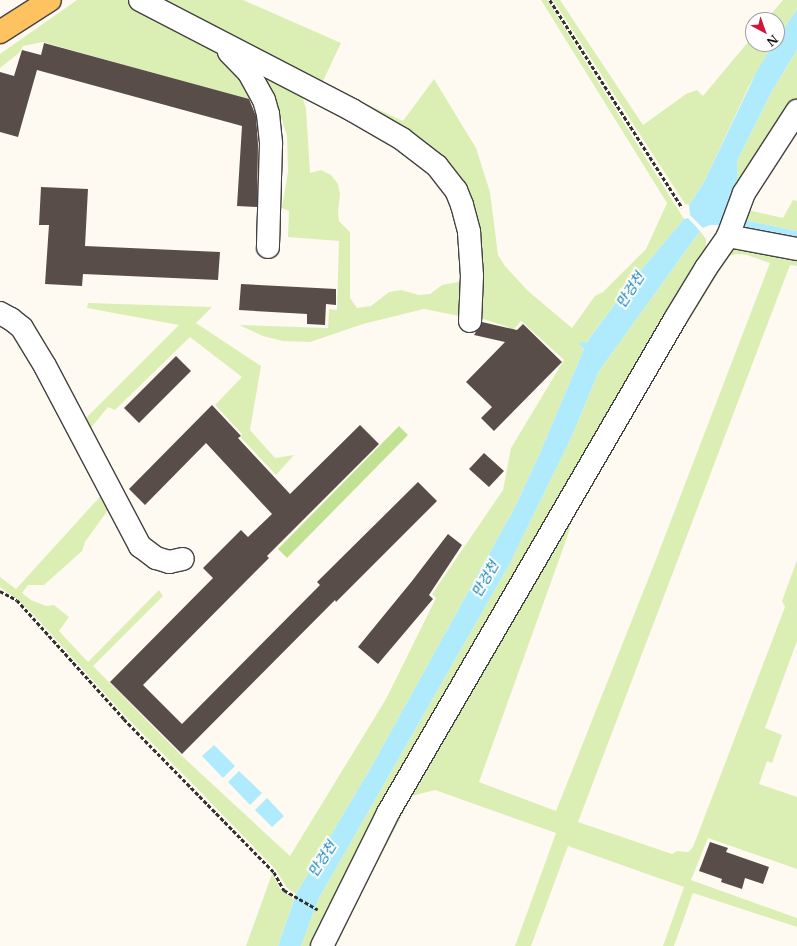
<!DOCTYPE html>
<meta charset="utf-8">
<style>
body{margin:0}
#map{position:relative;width:797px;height:946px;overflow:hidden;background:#fffaf1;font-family:"Libre Baskerville","Noto Sans KR",serif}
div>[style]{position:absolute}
.green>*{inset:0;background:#dbefb5}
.forest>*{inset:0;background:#c1e193}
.water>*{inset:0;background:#afebfd}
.building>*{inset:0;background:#594d4a}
.path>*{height:2.5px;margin-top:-1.25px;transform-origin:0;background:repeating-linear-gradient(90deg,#313131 0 4px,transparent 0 6px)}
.roads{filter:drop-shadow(1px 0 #424242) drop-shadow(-1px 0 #424242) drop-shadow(0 1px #424242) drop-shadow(0 -1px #424242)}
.minor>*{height:22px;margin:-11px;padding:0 11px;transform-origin:11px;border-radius:11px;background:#fff}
.major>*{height:22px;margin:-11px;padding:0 11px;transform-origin:11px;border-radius:11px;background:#ffc261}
span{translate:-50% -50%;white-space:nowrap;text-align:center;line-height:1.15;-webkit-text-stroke:4px #fff;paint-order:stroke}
.water-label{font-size:14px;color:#097eaf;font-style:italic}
.north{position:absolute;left:745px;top:12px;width:40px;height:40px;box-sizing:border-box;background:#fff;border:1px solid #9f9f9f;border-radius:50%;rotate:139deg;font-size:11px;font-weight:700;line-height:16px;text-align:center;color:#0f0f0f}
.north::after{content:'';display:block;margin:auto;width:14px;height:18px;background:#cf173a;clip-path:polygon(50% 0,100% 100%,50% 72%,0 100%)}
</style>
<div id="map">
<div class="green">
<div style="clip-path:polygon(77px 0,132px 0,225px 50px,252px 99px,242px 98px,43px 42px,23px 46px,19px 53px,0 68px,0 54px)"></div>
<div style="clip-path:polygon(151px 0,243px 0,341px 43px,322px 83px,403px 121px,434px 79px,476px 148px,490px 192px,498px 255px,505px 266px,528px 291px,572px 328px,595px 296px,603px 292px,646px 249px,667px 203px,541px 0,547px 0,684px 219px,632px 281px,585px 344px,579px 345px,584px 349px,539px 455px,515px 507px,373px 764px,296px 894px,287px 888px,276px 870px,189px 780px,126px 717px,32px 613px,16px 598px,2px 589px,0 587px,0 577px,16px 589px,106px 490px,113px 503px,85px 542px,82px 551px,44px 585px,28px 585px,22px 593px,31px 600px,46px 606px,54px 605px,69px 617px,59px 631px,88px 662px,159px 590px,163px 596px,93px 666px,182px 756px,290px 856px,386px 699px,436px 598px,432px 594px,503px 490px,511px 448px,564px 360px,521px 321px,506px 338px,508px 327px,474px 316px,459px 179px)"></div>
<div style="clip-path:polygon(553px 0,560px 0,643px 125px,686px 94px,697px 90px,703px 96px,753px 36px,753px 44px,773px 44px,749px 86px,703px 184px,689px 205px,685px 204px)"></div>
<div style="clip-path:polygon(783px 0,797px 0,797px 9px,777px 38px,777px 20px,766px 20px)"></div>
<div style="clip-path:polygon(797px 50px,797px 108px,738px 187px,737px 161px,772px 91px)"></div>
<div style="clip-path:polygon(261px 74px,299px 88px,306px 108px,310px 173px,321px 170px,331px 175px,338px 184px,340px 194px,338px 213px,339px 221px,350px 232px,350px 298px,357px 308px,371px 306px,389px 292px,401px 290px,419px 295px,430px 294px,442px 285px,458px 282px,463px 276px,464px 317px,424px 309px,363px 324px,310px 342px,283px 341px,263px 336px,239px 325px,328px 328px,329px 309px,337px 310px,339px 241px,288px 237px,289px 211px,282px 208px,288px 171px,287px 136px,276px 101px)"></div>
<div style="clip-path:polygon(793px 200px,797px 201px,797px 231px,739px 219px,748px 210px,783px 218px)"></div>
<div style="clip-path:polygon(700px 231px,706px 239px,706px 254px,319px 946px,301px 946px,319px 898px,508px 567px,571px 438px,599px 371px)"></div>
<div style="clip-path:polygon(evenodd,739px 246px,797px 257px,797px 266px,790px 265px,578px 822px,672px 854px,677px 851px,688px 852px,693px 847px,785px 607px,782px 601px,797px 560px,797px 641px,765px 728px,782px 735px,772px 763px,767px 761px,759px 784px,797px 797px,797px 869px,708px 838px,691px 880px,797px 918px,797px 927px,693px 893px,674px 946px,663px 946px,684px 887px,568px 846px,531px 946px,515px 946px,556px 833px,435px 790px,412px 796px,354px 907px,346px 908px,412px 781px,729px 249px,739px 246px,737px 254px,747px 255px,770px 263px,655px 562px,556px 811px,479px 782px,569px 532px,572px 516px,674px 344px,729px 256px,737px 254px)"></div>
<div style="clip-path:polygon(88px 303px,212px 307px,196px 323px,261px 366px,250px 430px,275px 458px,294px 455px,276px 475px,241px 438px,242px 434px,215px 405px,242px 377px,190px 337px,115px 410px,108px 407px,90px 429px,85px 419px,179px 325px,87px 308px)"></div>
<div style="clip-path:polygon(272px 874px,281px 890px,294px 899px,278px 946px,246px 946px)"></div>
</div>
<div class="forest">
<div style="clip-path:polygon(399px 426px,408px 435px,287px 558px,278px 549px)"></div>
</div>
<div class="water">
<div style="clip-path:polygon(797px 9px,797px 50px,772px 91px,737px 161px,738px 187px,722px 225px,710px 225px,703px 228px,690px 215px,689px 205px,703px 184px,757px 71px,773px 44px,777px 44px,777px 38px)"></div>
<div style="clip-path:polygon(688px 218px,700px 231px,599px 371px,571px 438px,508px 567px,319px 898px,301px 946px,278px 946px,296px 894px,373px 764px,515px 507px,539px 455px,584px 349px,579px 345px,580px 342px,586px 343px,632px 281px,684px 219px)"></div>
<div style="clip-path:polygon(739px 219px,797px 231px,797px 241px,735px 230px)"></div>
<div style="clip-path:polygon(214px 745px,235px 766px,223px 778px,202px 756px)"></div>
<div style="clip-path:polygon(239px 771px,262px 793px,250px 805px,228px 782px)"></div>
<div style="clip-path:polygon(267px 798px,284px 816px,272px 827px,255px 810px)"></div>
</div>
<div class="building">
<div style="clip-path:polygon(44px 43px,249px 99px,256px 116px,258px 144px,257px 207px,237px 206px,242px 126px,37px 70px,18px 137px,0 132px,0 72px,14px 76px,22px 50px,41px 55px)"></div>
<div style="clip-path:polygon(41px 187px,88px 189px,85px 246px,220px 252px,218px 280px,83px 274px,82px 286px,45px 284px,49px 225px,39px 225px)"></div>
<div style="clip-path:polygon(241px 284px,336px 289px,336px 305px,326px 304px,325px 325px,307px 324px,307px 314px,239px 310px)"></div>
<div style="clip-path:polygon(482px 322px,517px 330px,523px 324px,562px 362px,494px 431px,481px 418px,492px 407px,466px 382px,505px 342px,474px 335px)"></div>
<div style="clip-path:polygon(176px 356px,191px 371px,139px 423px,124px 408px)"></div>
<div style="clip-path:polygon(212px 405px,241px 436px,238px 438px,290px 494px,360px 425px,379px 444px,267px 556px,269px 558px,143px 685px,182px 724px,320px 585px,317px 582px,418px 482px,437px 501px,336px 602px,335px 600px,182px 754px,110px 682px,213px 578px,203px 568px,241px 530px,248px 537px,272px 514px,206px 443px,145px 505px,129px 489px)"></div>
<div style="clip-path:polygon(484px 453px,504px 471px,489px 487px,469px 469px)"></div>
<div style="clip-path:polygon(448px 534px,462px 545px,429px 595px,433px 599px,378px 664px,358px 647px,412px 581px)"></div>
<div style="clip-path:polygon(710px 842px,728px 848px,726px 852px,769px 867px,763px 884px,745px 878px,742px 889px,721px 882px,722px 879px,699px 871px)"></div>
</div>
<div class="path">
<div style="left:550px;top:0;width:246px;rotate:57.5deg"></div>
<div style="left:0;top:591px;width:19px;rotate:28deg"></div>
<div style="left:17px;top:600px;width:160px;rotate:48deg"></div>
<div style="left:124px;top:719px;width:214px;rotate:45.6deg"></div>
<div style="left:274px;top:872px;width:21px;rotate:61deg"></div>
<div style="left:284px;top:890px;width:39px;rotate:30deg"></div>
</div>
<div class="roads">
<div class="minor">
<div style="left:140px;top:0;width:239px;rotate:27.4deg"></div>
<div style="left:352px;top:110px;width:58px;rotate:30.1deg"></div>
<div style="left:402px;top:139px;width:44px;rotate:37.6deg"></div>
<div style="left:437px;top:166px;width:31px;rotate:52deg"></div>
<div style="left:456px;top:190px;width:16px;rotate:68deg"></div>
<div style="left:462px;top:205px;width:28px;rotate:75deg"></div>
<div style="left:469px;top:232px;width:44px;rotate:86.1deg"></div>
<div style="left:472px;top:276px;width:45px;rotate:92.5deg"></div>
<div style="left:229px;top:52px;width:29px;rotate:46deg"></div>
<div style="left:249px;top:73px;width:31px;rotate:61deg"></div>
<div style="left:264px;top:100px;width:15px;rotate:74deg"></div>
<div style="left:268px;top:114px;width:30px;rotate:84deg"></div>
<div style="left:271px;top:144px;width:103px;rotate:91.7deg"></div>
<div style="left:728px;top:236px;width:70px;rotate:10.7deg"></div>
<div style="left:0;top:313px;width:13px;rotate:29deg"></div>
<div style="left:11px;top:319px;width:14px;rotate:39deg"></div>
<div style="left:22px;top:328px;width:44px;rotate:58.8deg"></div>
<div style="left:45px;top:366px;width:204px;rotate:62.2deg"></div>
<div style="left:140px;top:546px;width:20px;rotate:37deg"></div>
<div style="left:156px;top:558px;width:14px;rotate:17deg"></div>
<div style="left:169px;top:562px;width:14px;rotate:-12deg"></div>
<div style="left:322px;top:946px;width:148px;rotate:-63.6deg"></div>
<div style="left:388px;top:813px;width:571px;rotate:-59.84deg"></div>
<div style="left:675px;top:319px;width:60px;rotate:-58.7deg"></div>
<div style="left:706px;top:268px;width:39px;rotate:-55deg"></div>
<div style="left:728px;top:236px;width:46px;rotate:-69.6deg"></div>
<div style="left:744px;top:193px;width:98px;rotate:-57.1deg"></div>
</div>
<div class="major">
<div style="left:0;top:32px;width:59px;rotate:-32.6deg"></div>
</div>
</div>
<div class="water-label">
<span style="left:630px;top:290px;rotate:-57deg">만겅천</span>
<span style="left:485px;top:579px;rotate:-60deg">만겅천</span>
<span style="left:322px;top:859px;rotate:-57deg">만겅천</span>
</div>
<div class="north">N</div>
</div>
